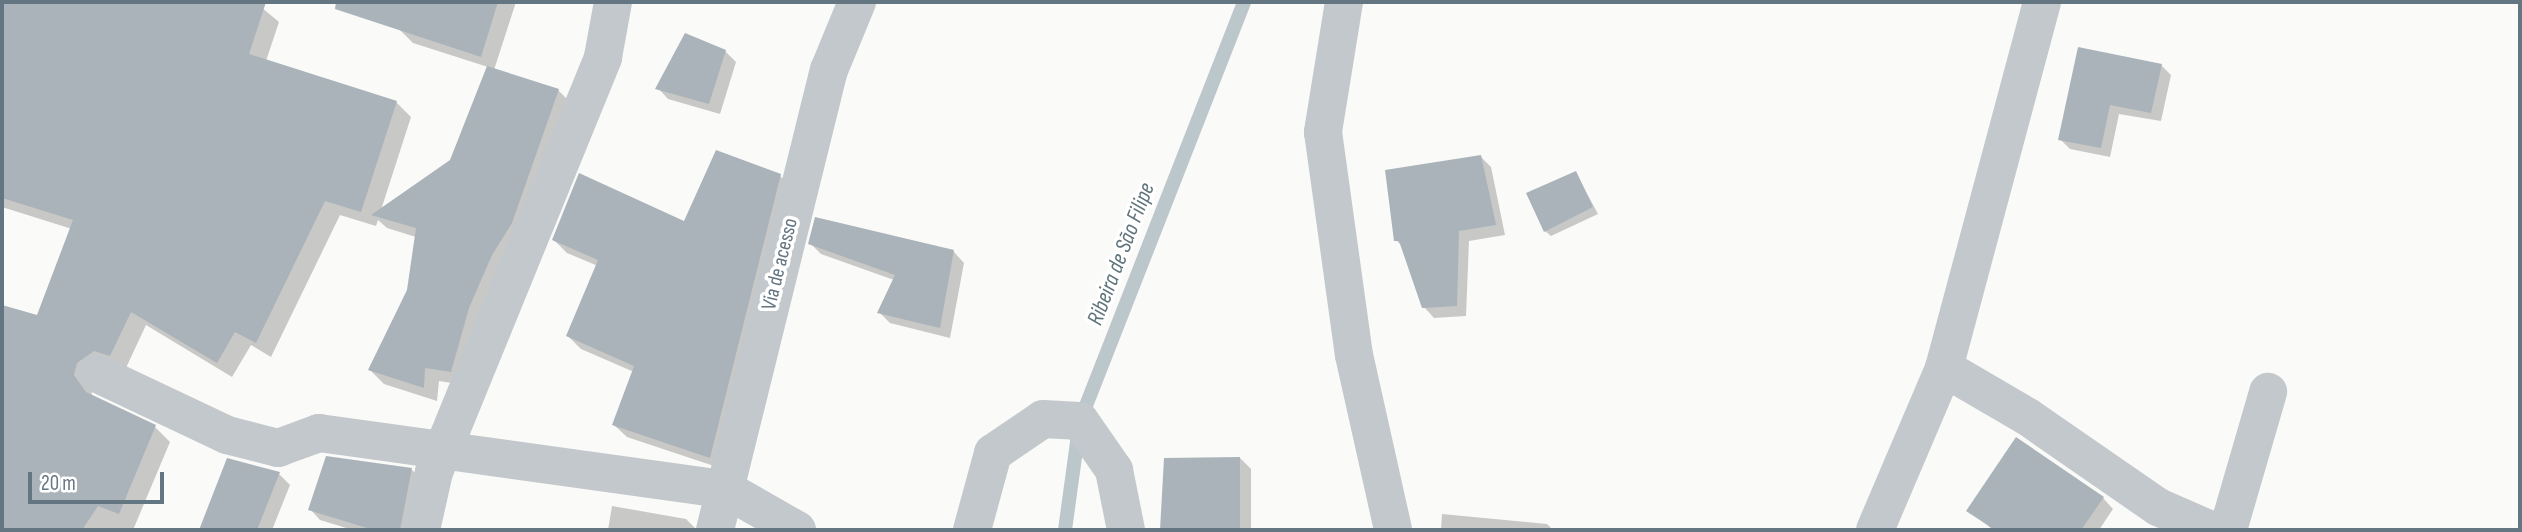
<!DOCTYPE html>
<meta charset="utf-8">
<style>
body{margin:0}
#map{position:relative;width:2522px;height:532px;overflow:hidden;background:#fafaf8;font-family:"Sofia Sans Condensed",sans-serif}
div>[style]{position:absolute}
.shadow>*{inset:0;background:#0003}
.stream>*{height:14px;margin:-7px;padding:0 7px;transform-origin:7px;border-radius:7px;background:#bbc7cb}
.building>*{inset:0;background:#aab3b9}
.minor>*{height:38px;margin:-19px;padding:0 19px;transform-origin:19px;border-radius:19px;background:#c3c8cc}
span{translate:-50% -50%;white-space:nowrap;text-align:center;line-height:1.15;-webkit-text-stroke:7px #fff;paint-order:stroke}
.street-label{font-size:21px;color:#657683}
.water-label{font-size:23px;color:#60757c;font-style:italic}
.frame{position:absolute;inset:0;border:4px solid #657683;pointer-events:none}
.scale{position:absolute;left:28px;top:472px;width:136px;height:32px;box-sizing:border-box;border:4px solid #657683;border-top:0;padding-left:9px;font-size:21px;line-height:24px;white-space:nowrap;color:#657683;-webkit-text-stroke:5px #fff;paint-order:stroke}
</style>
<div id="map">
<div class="shadow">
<div style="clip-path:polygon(2px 2px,255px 2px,279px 22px,266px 61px,396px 102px,411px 117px,381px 210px,452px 162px,488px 67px,413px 43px,399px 29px,409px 2px,516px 2px,494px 70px,558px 90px,572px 104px,465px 385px,439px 381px,437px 401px,384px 384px,370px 370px,408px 290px,416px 237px,387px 228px,378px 220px,376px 226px,340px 215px,271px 357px,251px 345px,232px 377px,146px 325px,125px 370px,91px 378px,92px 397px,155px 427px,170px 442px,133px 530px,2px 530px,2px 307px,38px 317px,72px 229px,2px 207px)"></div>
<div style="clip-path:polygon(725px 51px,736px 62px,720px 114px,668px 99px,658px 88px)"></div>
<div style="clip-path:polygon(2162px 66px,2171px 75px,2161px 121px,2119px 114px,2110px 157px,2070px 149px,2060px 139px)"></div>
<div style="clip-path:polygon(1481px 157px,1491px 167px,1505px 235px,1469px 241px,1466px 316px,1434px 318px,1424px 307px,1403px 247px,1396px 240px)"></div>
<div style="clip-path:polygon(1576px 173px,1598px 214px,1551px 236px,1545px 231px)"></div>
<div style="clip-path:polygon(780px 176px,793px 188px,723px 469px,627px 437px,614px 425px,634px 372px,581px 349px,568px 336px,598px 266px,567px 253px,554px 240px,685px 223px)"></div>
<div style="clip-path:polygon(810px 243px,954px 252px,964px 263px,950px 338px,890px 323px,879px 312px,894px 280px,821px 254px)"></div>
<div style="clip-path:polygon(1240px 458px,1251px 469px,1251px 530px,1162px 530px,1166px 460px)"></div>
<div style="clip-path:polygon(228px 460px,279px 474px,290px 485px,272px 530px,201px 530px)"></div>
<div style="clip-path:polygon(412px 470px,423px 480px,412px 530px,353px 530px,320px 520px,310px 509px)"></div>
<div style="clip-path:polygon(2103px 498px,2113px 509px,2099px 530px,1993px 530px,1969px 510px)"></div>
<div style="clip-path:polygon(612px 506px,686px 519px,697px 530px,608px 530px)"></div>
<div style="clip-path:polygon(1442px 514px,1547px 524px,1553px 530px,1441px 530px)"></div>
</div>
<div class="stream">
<div style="left:1065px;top:530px;width:110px;rotate:-82.2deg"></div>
<div style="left:1080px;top:421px;width:450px;rotate:-68.6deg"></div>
</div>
<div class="building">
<div style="clip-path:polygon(2px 2px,266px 2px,249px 54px,397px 101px,361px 212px,325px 201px,256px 343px,235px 332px,217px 363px,131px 312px,110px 356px,94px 351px,77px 363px,74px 375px,86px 392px,156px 425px,119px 514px,98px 506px,82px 530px,2px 530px,2px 305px,37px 315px,73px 220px,2px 198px)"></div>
<div style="clip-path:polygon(336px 2px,498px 2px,481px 57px,335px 9px)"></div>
<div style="clip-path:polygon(685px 33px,726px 50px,709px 104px,655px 89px)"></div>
<div style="clip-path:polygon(2078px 47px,2162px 64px,2151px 113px,2110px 105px,2101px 148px,2058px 140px)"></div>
<div style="clip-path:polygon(487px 66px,559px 89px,512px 223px,492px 255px,469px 308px,451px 372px,425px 368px,424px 388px,368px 370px,407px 290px,416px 228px,371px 215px,450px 160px)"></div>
<div style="clip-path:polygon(716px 150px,781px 174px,710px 458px,612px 425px,634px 366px,566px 336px,598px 260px,552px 240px,579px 173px,684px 221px)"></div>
<div style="clip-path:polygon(1481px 155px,1496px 225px,1459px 231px,1457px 306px,1422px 308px,1399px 241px,1394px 241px,1385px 170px)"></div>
<div style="clip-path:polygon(1576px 171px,1593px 207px,1544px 232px,1526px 193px)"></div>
<div style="clip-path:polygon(815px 217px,954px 250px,940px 328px,877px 313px,895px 275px,808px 244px)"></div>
<div style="clip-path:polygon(2016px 437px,2104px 497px,2081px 530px,1995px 530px,1966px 511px)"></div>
<div style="clip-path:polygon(326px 456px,412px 468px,400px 530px,374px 530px,308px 510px)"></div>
<div style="clip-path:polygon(1240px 457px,1240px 530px,1160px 530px,1164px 458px)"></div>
<div style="clip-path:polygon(227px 458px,280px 472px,257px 530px,199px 530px)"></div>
</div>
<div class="minor">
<div style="left:1344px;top:2px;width:132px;rotate:99.2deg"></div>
<div style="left:1323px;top:132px;width:225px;rotate:82.1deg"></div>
<div style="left:1354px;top:355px;width:179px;rotate:77.4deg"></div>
<div style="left:1944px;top:368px;width:97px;rotate:30.3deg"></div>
<div style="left:2028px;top:417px;width:158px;rotate:34.7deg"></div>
<div style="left:2158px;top:507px;width:58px;rotate:23.5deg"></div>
<div style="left:96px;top:373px;width:145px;rotate:25.3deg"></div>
<div style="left:227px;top:435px;width:53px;rotate:14.3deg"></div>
<div style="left:278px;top:448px;width:44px;rotate:-20.1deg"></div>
<div style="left:319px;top:433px;width:410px;rotate:7.9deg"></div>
<div style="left:725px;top:489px;width:83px;rotate:29.7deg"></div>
<div style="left:421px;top:530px;width:59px;rotate:-77.4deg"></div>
<div style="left:434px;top:472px;width:448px;rotate:-67.8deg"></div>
<div style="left:603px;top:57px;width:56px;rotate:-79.7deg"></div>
<div style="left:715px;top:530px;width:474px;rotate:-76.1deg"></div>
<div style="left:829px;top:70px;width:74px;rotate:-67.6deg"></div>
<div style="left:972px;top:530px;width:80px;rotate:-74.7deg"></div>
<div style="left:993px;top:453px;width:60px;rotate:-34.2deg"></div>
<div style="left:1043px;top:419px;width:37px;rotate:3deg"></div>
<div style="left:1080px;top:421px;width:60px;rotate:55.2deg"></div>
<div style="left:1114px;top:470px;width:61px;rotate:78.7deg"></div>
<div style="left:1875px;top:530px;width:176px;rotate:-66.9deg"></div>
<div style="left:1944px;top:368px;width:379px;rotate:-75deg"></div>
<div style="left:2228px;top:530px;width:144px;rotate:-73.8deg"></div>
</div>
<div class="street-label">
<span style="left:780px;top:264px;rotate:-76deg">Via de acesso</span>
</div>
<div class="water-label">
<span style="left:1121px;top:254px;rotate:-69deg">Ribeira de São Filipe</span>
</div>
<div class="frame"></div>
<div class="scale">20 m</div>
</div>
